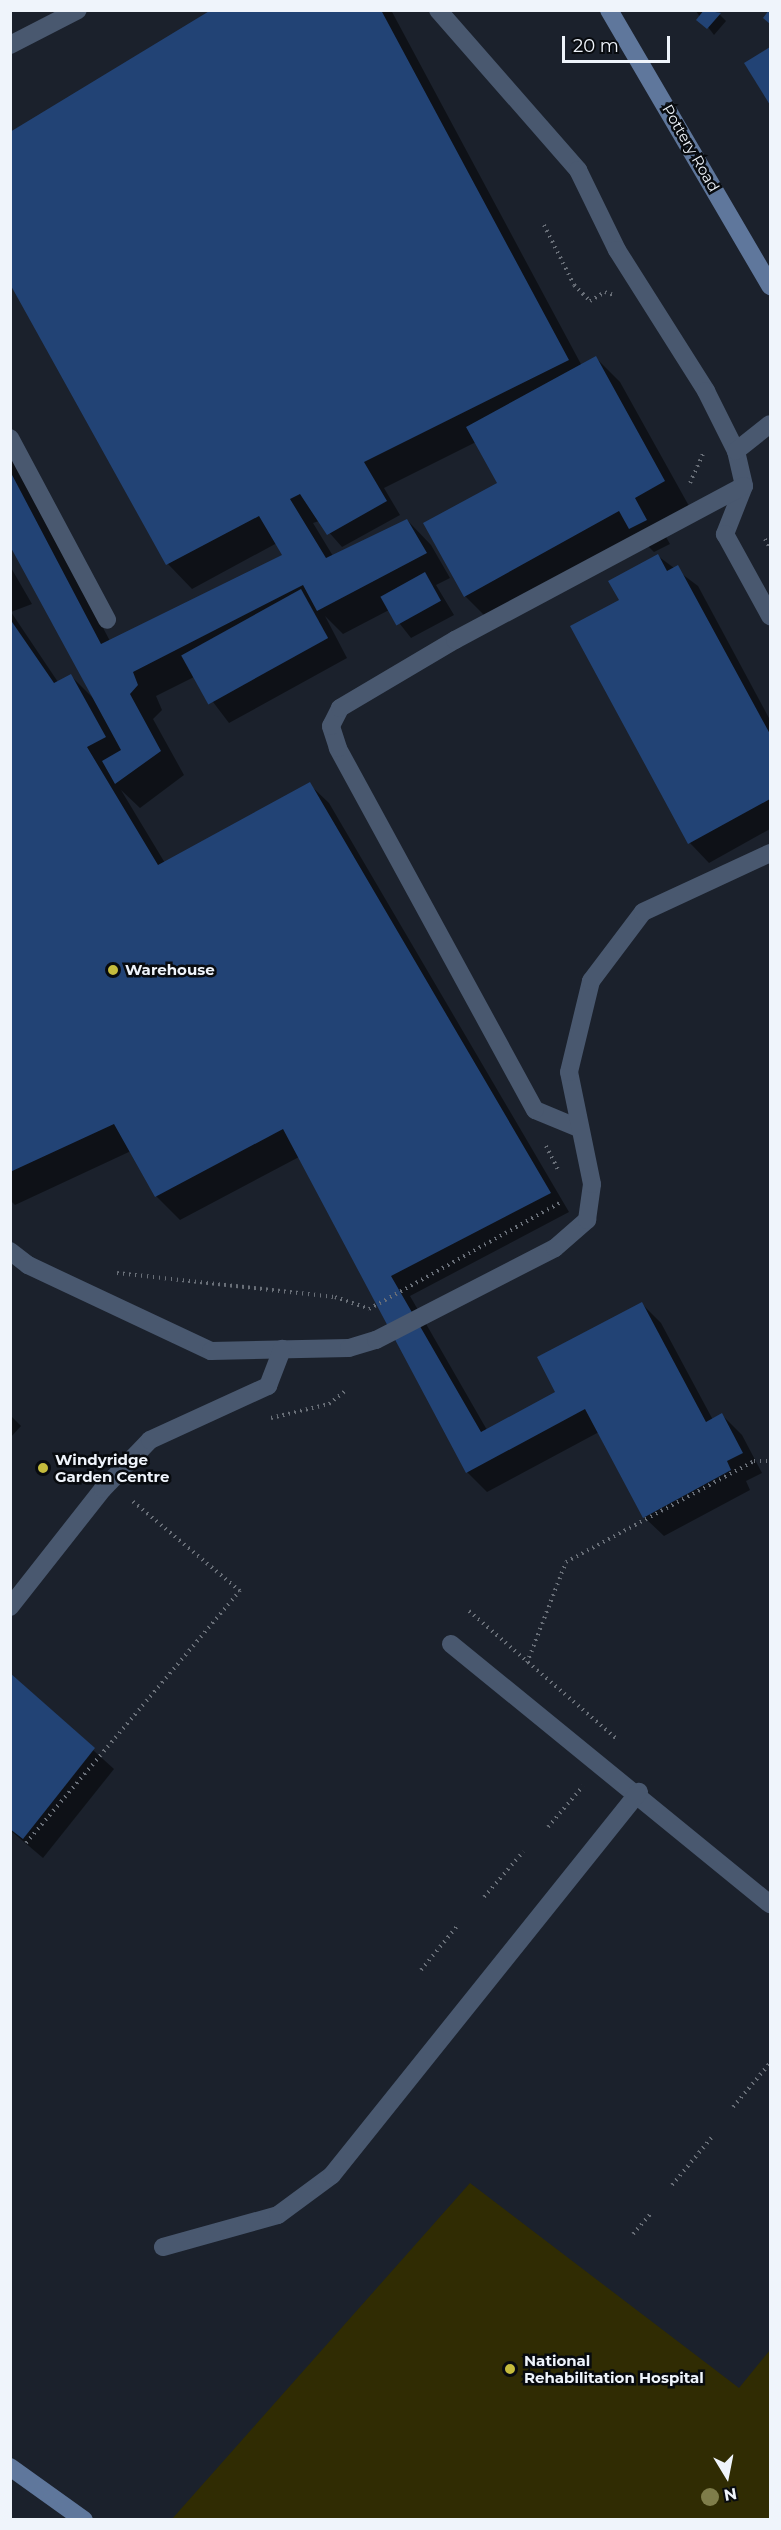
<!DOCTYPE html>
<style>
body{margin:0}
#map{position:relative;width:781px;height:2530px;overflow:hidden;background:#1b212c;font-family:Montserrat,sans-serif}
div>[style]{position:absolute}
.green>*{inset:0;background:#302c03}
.shadow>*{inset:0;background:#0007}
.building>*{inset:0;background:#224375;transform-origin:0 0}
.path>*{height:4px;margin-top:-2px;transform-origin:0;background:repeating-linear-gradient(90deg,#696f78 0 1.5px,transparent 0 6px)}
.lane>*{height:18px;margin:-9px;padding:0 9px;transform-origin:9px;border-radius:9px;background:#49586f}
.secondary>*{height:18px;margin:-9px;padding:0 9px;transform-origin:9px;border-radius:9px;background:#5f779c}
.trees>*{width:18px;height:18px;margin:-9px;border-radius:50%;background:#7f7d4a}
.dots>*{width:16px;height:16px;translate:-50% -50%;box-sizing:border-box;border:3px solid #080b0f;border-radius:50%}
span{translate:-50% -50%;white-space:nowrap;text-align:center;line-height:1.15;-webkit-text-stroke:5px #080b0f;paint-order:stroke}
.street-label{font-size:15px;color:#eff4fb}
.poi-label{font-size:15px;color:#eff4fb;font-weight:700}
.left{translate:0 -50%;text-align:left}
.frame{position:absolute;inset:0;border:12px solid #eff4fb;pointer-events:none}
.north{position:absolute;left:697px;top:2446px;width:60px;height:60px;-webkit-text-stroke:4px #080b0f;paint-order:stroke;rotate:170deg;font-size:16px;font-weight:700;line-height:24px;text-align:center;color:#eff4fb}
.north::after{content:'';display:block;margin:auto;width:21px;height:27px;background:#eff4fb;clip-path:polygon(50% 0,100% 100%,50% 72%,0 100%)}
.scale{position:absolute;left:562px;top:36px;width:108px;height:27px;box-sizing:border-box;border:3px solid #eff4fb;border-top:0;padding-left:8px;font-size:18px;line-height:21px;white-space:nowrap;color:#eff4fb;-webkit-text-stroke:4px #080b0f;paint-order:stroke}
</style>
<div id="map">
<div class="green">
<i style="clip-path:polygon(470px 2183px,739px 2388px,770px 2350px,770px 2519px,172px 2519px)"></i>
</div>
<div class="shadow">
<i style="clip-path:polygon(214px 10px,391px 10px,582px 366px,596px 358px,620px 382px,689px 506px,658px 523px,670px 544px,654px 552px,639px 537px,489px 620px,465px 596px,499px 483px,476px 442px,384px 488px,400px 515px,342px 547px,319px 521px,313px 523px,333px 556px,407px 520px,431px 545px,450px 578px,436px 585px,454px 615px,411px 638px,389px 610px,343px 634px,325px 616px,347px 658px,229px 723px,194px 677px,156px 696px,162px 710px,153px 719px,184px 775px,140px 808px,121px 790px,165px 863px,309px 784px,329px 803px,569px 1212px,410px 1296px,487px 1430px,557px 1393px,641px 1303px,661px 1323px,713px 1420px,722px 1415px,742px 1435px,762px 1473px,746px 1481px,750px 1490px,664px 1536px,644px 1517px,599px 1432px,487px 1492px,467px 1472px,299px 1157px,180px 1220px,156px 1196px,131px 1151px,15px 1205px,10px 1200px,10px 566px,32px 604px,11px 612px,58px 682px,71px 676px,95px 700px,10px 540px,10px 452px,110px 641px,284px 555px,277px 543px,192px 589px,168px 564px,10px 281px)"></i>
<i style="clip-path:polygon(695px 10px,715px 10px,726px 21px,714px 35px)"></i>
<i style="clip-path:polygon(770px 48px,770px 102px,746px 63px)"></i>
<i style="clip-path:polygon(658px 556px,698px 586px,770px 720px,770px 829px,709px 863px,690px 843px,621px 600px)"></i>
<i style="clip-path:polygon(10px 1415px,21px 1426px,10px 1438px)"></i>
<i style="clip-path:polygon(10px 1675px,114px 1769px,43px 1858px,10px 1830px)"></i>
</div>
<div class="building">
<i style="clip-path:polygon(211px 10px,381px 10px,569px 360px,364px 462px,387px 501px,327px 535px,300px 494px,290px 499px,326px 558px,407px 519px,427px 553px,317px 611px,303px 585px,133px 672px,138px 685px,130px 694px,161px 751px,115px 784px,102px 761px,121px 750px,10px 546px,10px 471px,101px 644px,282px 555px,259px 516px,166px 565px,10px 284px,10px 132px)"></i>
<i style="clip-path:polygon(704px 10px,721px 13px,707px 29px,696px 20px)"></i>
<i style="clip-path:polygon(769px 10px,770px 10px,770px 24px,763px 18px)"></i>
<i style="clip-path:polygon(770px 47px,770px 105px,744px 63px)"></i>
<i style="clip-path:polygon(596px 356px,665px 481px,635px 498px,647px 520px,629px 529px,619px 511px,464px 597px,423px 523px,497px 483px,466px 427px)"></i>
<i style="clip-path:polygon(658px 554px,667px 571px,678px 565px,770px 734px,770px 799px,688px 844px,570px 626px,619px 600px,608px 581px)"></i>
<i style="left:425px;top:572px;width:33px;height:51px;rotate:61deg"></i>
<i style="left:301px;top:589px;width:56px;height:137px;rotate:61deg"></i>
<i style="clip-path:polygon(10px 619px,54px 683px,71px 674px,106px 737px,87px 747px,158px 865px,310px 782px,551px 1193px,391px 1276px,481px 1432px,555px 1392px,537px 1357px,642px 1302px,706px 1422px,722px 1413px,743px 1453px,727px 1461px,731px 1470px,643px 1518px,585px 1409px,466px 1473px,283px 1129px,155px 1197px,114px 1124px,10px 1172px)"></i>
<i style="clip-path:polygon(10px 1673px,95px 1748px,23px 1839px,10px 1829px)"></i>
</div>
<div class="path">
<i style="left:544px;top:225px;width:67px;rotate:63.4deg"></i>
<i style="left:574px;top:285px;width:23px;rotate:45deg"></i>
<i style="left:590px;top:301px;width:17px;rotate:-31deg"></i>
<i style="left:605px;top:292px;width:9px;rotate:21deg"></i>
<i style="left:690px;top:483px;width:34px;rotate:-66deg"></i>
<i style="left:765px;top:539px;width:10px;rotate:61deg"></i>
<i style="left:546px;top:1146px;width:28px;rotate:63deg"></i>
<i style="left:117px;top:1273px;width:219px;rotate:6.3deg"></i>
<i style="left:335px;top:1297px;width:36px;rotate:19deg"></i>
<i style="left:369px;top:1309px;width:220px;rotate:-29.1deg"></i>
<i style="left:271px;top:1418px;width:60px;rotate:-13.6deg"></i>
<i style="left:329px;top:1404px;width:21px;rotate:-39deg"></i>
<i style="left:469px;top:1611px;width:197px;rotate:40.9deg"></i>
<i style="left:527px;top:1663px;width:108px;rotate:-68.9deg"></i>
<i style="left:566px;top:1562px;width:213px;rotate:-28.2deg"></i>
<i style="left:754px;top:1461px;width:16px"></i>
<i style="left:548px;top:1827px;width:54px;rotate:-49.5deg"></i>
<i style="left:26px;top:1843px;width:331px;rotate:-49.7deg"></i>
<i style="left:240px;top:1591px;width:142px;rotate:-140.1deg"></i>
<i style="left:484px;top:1897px;width:60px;rotate:-49.1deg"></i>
<i style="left:421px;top:1970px;width:58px;rotate:-50.6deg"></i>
<i style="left:733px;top:2107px;width:57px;rotate:-49.9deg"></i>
<i style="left:672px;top:2185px;width:62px;rotate:-50.2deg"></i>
<i style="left:633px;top:2234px;width:28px;rotate:-49deg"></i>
</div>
<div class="lane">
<i style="left:438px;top:10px;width:213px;rotate:48.8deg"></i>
<i style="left:578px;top:170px;width:89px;rotate:64deg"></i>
<i style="left:617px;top:250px;width:167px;rotate:57.7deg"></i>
<i style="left:706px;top:391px;width:67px;rotate:63.4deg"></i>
<i style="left:736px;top:451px;width:36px;rotate:77deg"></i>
<i style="left:744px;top:486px;width:52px;rotate:111.6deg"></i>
<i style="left:725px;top:534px;width:94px;rotate:61.2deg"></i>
<i style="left:10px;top:45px;width:76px;rotate:-27.2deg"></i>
<i style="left:10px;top:438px;width:206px;rotate:61.9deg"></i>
<i style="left:736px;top:451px;width:43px;rotate:-38.5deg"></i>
<i style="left:576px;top:1127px;width:44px;rotate:-157.5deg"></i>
<i style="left:535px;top:1110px;width:412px;rotate:-118.6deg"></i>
<i style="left:338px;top:748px;width:23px;rotate:-108deg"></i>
<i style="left:331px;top:726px;width:20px;rotate:-63deg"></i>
<i style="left:340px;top:708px;width:134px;rotate:-30.6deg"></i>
<i style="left:455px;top:640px;width:327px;rotate:-28.1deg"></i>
<i style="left:10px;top:1251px;width:23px;rotate:38deg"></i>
<i style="left:28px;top:1265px;width:202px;rotate:25.2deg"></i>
<i style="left:211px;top:1351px;width:138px;rotate:-1.2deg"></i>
<i style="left:349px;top:1348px;width:28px;rotate:-17deg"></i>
<i style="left:376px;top:1340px;width:201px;rotate:-27.2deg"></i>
<i style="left:555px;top:1248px;width:43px;rotate:-41.2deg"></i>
<i style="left:587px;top:1220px;width:36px;rotate:-82deg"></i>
<i style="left:592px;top:1184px;width:114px;rotate:-101.6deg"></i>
<i style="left:569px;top:1072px;width:94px;rotate:-76.4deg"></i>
<i style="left:591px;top:981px;width:86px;rotate:-53deg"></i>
<i style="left:643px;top:912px;width:140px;rotate:-24.9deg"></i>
<i style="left:10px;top:1607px;width:150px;rotate:-51.8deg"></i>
<i style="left:103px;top:1489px;width:68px;rotate:-46.2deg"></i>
<i style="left:150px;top:1440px;width:130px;rotate:-24.6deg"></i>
<i style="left:268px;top:1386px;width:40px;rotate:-69deg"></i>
<i style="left:451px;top:1644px;width:412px;rotate:39.2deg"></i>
<i style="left:163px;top:2247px;width:119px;rotate:-15.5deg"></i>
<i style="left:278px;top:2215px;width:67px;rotate:-36.5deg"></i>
<i style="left:332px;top:2175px;width:491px;rotate:-51.3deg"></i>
</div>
<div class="secondary">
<i style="left:609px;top:10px;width:320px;rotate:59.7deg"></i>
<i style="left:10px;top:2467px;width:91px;rotate:35.6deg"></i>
</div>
<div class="trees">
<i style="left:710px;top:2497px"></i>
</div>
<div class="dots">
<i style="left:113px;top:970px;background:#c5bc3d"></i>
<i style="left:43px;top:1468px;background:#c5bc3d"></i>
<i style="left:510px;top:2369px;background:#c5bc3d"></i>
</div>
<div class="street-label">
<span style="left:691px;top:148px;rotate:60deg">Pottery Road</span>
</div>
<div class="poi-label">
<span class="left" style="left:125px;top:970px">Warehouse</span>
<span class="left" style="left:55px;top:1468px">Windyridge<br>Garden Centre</span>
<span class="left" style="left:524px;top:2369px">National<br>Rehabilitation Hospital</span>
</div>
<div class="frame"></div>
<div class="north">N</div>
<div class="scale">20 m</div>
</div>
